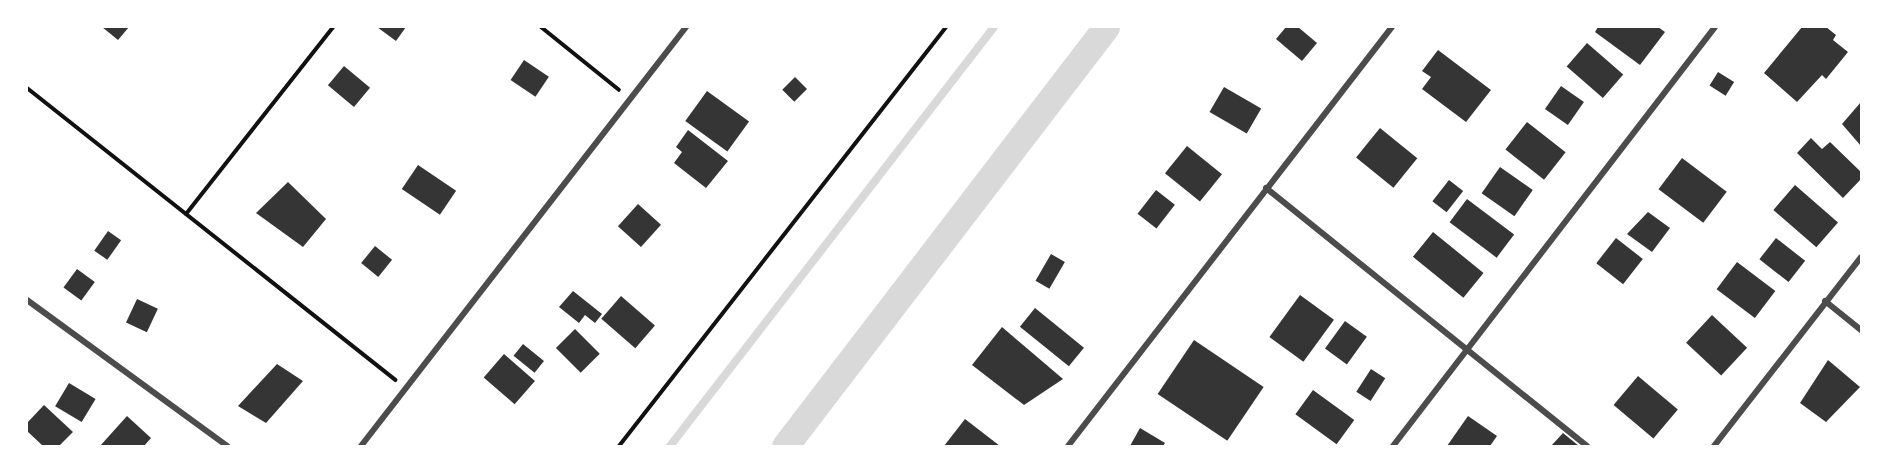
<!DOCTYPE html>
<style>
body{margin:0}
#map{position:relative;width:1888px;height:473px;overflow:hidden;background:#fff;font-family:Raleway,sans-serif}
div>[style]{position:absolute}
.stream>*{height:8px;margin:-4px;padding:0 4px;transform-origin:4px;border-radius:4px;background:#d9d9d9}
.canal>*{height:27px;margin:-13.5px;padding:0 13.5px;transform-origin:13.5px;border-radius:13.5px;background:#d9d9d9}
.building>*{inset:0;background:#353535;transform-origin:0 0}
.path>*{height:4px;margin:-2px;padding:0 2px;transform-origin:2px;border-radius:2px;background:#111}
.minor>*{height:6px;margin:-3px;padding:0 3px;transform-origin:3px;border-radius:3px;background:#4c4c4c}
span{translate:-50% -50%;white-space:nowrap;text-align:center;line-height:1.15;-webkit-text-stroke:4.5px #fff;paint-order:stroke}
.frame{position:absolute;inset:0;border:28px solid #fff;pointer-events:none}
</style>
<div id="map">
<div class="stream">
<i style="left:670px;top:446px;width:530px;rotate:-52.29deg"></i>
</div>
<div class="canal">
<i style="left:785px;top:446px;width:528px;rotate:-52.54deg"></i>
</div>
<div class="building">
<i style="clip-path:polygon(102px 27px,129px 27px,118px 40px)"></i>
<i style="clip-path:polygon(377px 27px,406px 27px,396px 41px)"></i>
<i style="clip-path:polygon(1286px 27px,1298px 27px,1317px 43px,1302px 61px,1276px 39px)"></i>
<i style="clip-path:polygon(1598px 27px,1658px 27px,1665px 32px,1640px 65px,1595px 32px)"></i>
<i style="clip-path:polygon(1802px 27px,1826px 27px,1836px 35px,1833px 40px,1848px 52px,1826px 79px,1822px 75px,1797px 102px,1764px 73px)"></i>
<i style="left:1587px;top:43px;width:48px;height:31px;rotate:41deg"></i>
<i style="clip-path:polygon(1438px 50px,1491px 90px,1466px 122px,1422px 89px,1431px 77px,1422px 71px)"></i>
<i style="left:524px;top:60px;width:30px;height:24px;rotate:34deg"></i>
<i style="left:344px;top:66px;width:34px;height:25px;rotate:40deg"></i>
<i style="left:1718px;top:72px;width:19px;height:16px;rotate:32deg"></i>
<i style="left:795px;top:77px;width:17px;height:18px;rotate:45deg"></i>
<i style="left:1561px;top:86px;width:28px;height:28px;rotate:35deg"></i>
<i style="left:1224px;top:87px;width:43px;height:29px;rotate:30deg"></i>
<i style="left:707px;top:91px;width:52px;height:37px;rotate:36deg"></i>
<i style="clip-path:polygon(1861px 102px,1861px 146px,1842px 124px)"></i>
<i style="left:1527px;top:122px;width:49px;height:35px;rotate:38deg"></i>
<i style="left:1380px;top:128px;width:48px;height:38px;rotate:39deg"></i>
<i style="clip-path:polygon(688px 130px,728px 161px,706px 188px,674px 163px,682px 152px,676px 147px)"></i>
<i style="clip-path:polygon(1811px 138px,1822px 149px,1830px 142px,1861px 172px,1861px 179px,1843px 198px,1797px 153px)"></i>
<i style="left:1187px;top:146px;width:45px;height:35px;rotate:39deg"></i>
<i style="left:1682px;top:158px;width:56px;height:39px;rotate:37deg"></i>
<i style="left:418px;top:165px;width:46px;height:29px;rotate:34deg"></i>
<i style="left:1500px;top:167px;width:40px;height:32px;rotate:35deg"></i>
<i style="left:1449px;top:180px;width:18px;height:27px;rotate:38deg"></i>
<i style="clip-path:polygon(288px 182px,326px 219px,303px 247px,256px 213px)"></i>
<i style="left:1795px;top:185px;width:57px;height:33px;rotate:41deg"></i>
<i style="left:1156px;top:190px;width:24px;height:30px;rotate:38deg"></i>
<i style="left:1467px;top:199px;width:59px;height:29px;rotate:37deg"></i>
<i style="left:638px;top:204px;width:31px;height:30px;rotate:42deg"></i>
<i style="clip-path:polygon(1648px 212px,1670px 228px,1652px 252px,1627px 234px)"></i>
<i style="left:108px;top:231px;width:16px;height:24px;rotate:35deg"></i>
<i style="left:1433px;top:232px;width:65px;height:32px;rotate:39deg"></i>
<i style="left:1616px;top:238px;width:34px;height:32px;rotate:38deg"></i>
<i style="left:1776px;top:238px;width:37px;height:27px;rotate:38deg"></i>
<i style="left:375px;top:246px;width:22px;height:22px;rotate:39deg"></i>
<i style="left:1051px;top:254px;width:16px;height:31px;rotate:30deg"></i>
<i style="left:1737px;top:262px;width:48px;height:34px;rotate:37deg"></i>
<i style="left:77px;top:269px;width:22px;height:23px;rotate:36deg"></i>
<i style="clip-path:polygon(573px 291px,602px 314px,595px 323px,585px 315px,579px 323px,559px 307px)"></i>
<i style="left:1300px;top:295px;width:42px;height:52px;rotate:36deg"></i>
<i style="left:621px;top:296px;width:45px;height:30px;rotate:41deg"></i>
<i style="left:137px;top:299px;width:23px;height:26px;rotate:25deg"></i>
<i style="left:1035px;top:308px;width:63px;height:24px;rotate:39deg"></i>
<i style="left:1712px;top:315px;width:48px;height:38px;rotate:43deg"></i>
<i style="left:1345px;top:321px;width:27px;height:34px;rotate:36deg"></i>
<i style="clip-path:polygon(1002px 327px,1063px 379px,1024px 405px,972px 365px)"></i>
<i style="left:575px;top:329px;width:35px;height:27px;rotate:45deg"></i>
<i style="left:1194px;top:340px;width:84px;height:65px;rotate:34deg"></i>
<i style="left:523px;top:344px;width:27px;height:15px;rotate:39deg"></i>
<i style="left:504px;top:354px;width:41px;height:31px;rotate:41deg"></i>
<i style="clip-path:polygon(1828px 360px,1860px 387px,1826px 422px,1800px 403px)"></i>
<i style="clip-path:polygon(277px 364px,303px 381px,266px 423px,238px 406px)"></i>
<i style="left:1371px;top:369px;width:17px;height:27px;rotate:33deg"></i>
<i style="left:1638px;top:376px;width:52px;height:38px;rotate:40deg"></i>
<i style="left:69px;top:383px;width:31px;height:27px;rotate:31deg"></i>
<i style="left:1313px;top:390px;width:51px;height:30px;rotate:36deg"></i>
<i style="clip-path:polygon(44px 405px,73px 432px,59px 446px,43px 446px,27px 431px,27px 423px)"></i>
<i style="clip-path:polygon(127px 416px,151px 438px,144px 446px,100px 446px)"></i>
<i style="clip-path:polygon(1468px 416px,1497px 436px,1490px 446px,1447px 446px)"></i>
<i style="clip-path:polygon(965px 419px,1000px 446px,944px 446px)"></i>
<i style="clip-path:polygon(1140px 428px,1165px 443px,1163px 446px,1130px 446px)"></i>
<i style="clip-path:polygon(1563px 433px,1579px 446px,1551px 446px)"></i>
</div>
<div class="path">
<i style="left:541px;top:27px;width:100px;rotate:38.9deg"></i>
<i style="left:27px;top:88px;width:470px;rotate:38.4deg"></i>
<i style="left:186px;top:214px;width:238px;rotate:-51.8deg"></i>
<i style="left:619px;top:446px;width:531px;rotate:-52.03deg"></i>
</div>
<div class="minor">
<i style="left:1266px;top:188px;width:412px;rotate:38.8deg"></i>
<i style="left:27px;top:300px;width:248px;rotate:36.1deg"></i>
<i style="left:1825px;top:301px;width:46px;rotate:38.9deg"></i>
<i style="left:361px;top:446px;width:530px;rotate:-52.2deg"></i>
<i style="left:1068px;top:446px;width:530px;rotate:-52.29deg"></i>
<i style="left:1393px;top:446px;width:528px;rotate:-52.46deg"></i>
<i style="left:1714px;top:446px;width:239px;rotate:-52.1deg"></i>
</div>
<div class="frame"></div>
</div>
